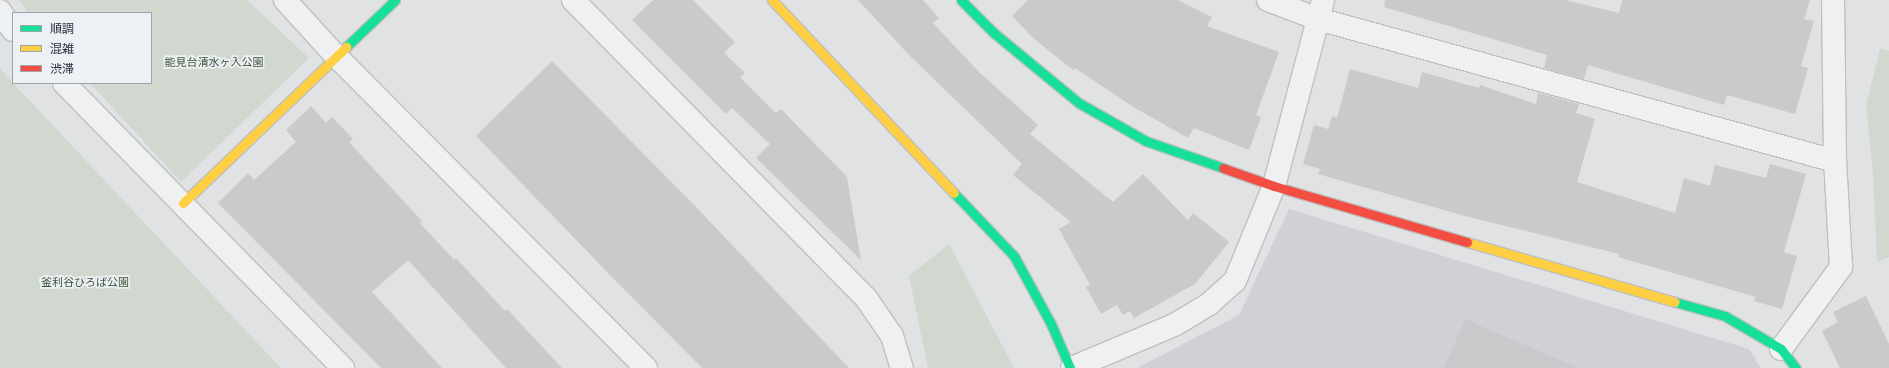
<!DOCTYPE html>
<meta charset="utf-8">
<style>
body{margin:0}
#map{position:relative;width:1889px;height:368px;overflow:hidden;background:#e0e2e4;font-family:"Sofia Sans Condensed","Noto Sans JP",sans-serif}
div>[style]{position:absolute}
.built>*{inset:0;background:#cfd1d7}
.green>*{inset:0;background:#d1d8d0}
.building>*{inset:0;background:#c8cacc}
.roads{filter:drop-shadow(1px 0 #bec0c2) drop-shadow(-1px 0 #bec0c2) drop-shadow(0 1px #bec0c2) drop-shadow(0 -1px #bec0c2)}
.street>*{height:22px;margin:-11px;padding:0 11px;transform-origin:11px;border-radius:11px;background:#eff0f1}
.fast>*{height:9px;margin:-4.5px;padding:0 4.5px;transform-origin:4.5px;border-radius:4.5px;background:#16e098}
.slow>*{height:9px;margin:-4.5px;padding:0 4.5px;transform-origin:4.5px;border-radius:4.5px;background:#ffcf43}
.jam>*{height:9px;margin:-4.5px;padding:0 4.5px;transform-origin:4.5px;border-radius:4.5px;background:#f24e42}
span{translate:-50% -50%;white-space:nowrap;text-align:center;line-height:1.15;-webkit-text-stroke:3.5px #edf0f4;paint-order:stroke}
.park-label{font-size:11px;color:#3d5538}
.legend{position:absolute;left:12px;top:12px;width:140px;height:72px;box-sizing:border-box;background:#edf0f4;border:1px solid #9fa3aa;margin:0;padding:5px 7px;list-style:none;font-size:12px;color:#292f3b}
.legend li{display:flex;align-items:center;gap:8px;height:20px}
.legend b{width:20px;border:1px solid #9fa3aa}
</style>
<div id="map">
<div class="built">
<i style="clip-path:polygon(1289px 209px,1749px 349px,1761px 368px,1137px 368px,1239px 315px)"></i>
</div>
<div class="green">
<i style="clip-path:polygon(19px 0,247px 0,309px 58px,181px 182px,90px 83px,151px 83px,151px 13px,28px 13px)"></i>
<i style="clip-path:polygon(1880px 49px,1889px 51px,1889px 257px,1877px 262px,1873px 173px,1866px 105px)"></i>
<i style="clip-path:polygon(0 68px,13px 83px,281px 368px,0 368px)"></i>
<i style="clip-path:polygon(949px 244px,1014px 368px,928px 368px,909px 276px)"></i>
</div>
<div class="building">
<i style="clip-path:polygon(653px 0,693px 0,735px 42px,724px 53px,745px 73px,740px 77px,776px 113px,781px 109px,847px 177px,861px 260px,756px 158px,770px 144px,732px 108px,726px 114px,632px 20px)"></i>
<i style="clip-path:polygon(858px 0,923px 0,939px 18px,933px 23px,979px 72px,1038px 125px,1030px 134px,1113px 202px,1143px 174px,1188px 220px,1193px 213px,1229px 242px,1195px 284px,1134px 318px,1130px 311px,1123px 315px,1117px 305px,1101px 314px,1086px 287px,1090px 285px,1059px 229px,1071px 222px,1013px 175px,1022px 164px,910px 56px)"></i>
<i style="clip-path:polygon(1028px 0,1178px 0,1212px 17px,1207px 26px,1279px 52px,1256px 115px,1261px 117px,1249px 150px,1194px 128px,1188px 138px,1135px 108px,1075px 68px,1073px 70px,1033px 38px,1012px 16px)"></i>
<i style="clip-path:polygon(1385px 0,1565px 0,1619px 13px,1622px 0,1810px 0,1804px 19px,1814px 21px,1801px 66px,1808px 68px,1795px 114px,1727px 95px,1724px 105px,1588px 65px,1584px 79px,1544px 68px,1547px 55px,1384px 7px)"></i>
<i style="clip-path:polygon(552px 61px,695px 206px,849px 368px,702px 368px,609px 274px,476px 136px)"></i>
<i style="clip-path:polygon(1350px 69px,1418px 88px,1422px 72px,1479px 88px,1480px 85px,1536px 104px,1538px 93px,1579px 104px,1576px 113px,1595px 119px,1577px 182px,1675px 213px,1684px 178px,1710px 186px,1715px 165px,1766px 178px,1770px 164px,1806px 174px,1784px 252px,1797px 256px,1782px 309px,1754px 301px,1756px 297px,1618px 257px,1619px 254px,1465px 216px,1318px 174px,1320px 169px,1303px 164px,1314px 125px,1328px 129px,1332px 116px,1337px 118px)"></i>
<i style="clip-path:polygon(311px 106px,326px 123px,332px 117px,353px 139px,349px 142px,422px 221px,420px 223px,454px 260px,456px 258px,505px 311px,507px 309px,562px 368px,506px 368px,408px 260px,372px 292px,442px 368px,381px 368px,218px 203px,248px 173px,254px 180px,296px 142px,286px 130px)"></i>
<i style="clip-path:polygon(1866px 296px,1889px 344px,1889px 368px,1840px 368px,1822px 331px,1838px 322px,1833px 312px)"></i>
<i style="clip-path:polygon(1465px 319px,1578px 368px,1444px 368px)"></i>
</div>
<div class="roads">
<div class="street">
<i style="left:285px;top:0;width:76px;rotate:47.7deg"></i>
<i style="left:336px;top:56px;width:440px;rotate:45.2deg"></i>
<i style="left:573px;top:0;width:418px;rotate:45.5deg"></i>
<i style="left:866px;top:298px;width:46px;rotate:55.6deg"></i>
<i style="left:892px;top:336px;width:34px;rotate:73deg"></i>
<i style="left:1268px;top:0;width:53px;rotate:20.8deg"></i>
<i style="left:1318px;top:19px;width:536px;rotate:15.36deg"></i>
<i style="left:0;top:11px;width:23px;rotate:56deg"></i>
<i style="left:64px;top:83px;width:399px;rotate:45.6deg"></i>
<i style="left:1781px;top:349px;width:102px;rotate:-53.8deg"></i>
<i style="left:1841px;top:267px;width:106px;rotate:-93.2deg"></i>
<i style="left:1835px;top:161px;width:161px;rotate:-90.7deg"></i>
<i style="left:1072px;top:368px;width:113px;rotate:-22.9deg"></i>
<i style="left:1176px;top:324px;width:37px;rotate:-31deg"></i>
<i style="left:1208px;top:305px;width:36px;rotate:-42deg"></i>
<i style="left:1235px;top:281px;width:103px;rotate:-67.7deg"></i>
<i style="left:1274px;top:186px;width:192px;rotate:-75.2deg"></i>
</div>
<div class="fast">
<i style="left:961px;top:0;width:47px;rotate:45deg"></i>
<i style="left:994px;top:33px;width:110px;rotate:39.5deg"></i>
<i style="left:1079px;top:103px;width:77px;rotate:29.6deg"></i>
<i style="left:1146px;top:141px;width:82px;rotate:19.3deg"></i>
<i style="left:346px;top:47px;width:68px;rotate:-43.8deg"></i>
<i style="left:954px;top:193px;width:87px;rotate:46.4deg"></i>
<i style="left:1014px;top:256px;width:77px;rotate:61.4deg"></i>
<i style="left:1051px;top:324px;width:48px;rotate:66.6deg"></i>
<i style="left:1675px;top:302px;width:52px;rotate:15.6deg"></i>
<i style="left:1725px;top:316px;width:65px;rotate:30.5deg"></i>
<i style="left:1781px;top:349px;width:24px;rotate:52deg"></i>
</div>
<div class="slow">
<i style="left:772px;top:0;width:265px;rotate:46.7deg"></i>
<i style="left:183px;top:203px;width:226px;rotate:-43.7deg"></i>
<i style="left:1467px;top:242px;width:216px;rotate:16.1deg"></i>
</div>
<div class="jam">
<i style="left:1223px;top:168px;width:54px;rotate:19.4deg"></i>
<i style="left:1274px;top:186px;width:201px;rotate:16.2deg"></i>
</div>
</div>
<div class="park-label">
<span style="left:214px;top:63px">能見台清水ヶ入公園</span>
<span style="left:85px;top:283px">釜利谷ひろば公園</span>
</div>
<ul class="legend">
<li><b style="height:5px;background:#16e098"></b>順調</li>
<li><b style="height:5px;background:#ffcf43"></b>混雑</li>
<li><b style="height:5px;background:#f24e42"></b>渋滞</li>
</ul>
</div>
